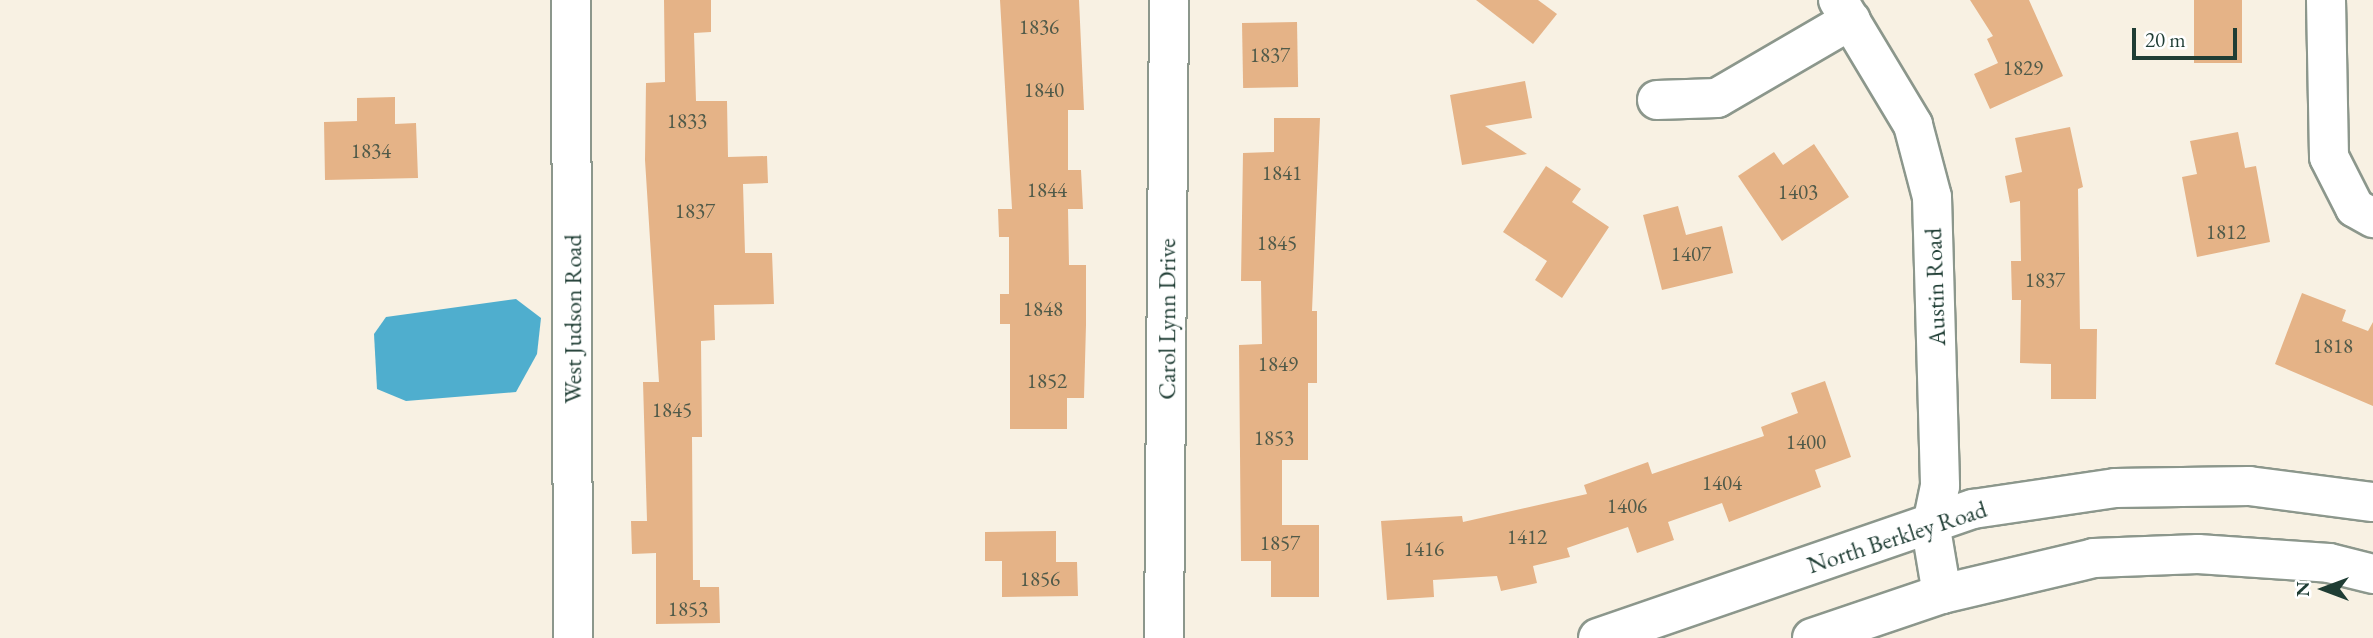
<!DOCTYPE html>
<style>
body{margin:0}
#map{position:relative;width:2373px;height:638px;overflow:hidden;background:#f8f1e3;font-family:"EB Garamond",serif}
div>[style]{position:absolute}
.water>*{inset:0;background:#4faece}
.building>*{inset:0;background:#e5b387;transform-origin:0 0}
.roads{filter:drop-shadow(2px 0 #8c978c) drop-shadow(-2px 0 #8c978c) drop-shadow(0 2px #8c978c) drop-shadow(0 -2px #8c978c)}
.minor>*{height:38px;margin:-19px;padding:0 19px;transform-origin:19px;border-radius:19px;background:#fff}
span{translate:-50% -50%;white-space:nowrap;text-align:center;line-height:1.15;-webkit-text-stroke:5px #fff;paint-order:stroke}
.number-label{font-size:21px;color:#505a49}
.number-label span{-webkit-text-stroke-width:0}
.street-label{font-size:24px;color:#1f3d34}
.north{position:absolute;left:2289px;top:554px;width:70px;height:70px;-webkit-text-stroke:5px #fff;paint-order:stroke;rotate:270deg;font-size:19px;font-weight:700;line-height:28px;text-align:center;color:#1f3d34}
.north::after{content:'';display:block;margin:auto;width:24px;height:32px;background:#1f3d34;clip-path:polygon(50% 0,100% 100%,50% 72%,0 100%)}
.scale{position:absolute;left:2132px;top:28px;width:105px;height:32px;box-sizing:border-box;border:4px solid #1f3d34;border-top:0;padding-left:9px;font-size:21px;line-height:24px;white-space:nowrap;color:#1f3d34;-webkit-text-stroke:5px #fff;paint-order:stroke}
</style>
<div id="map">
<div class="water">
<i style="clip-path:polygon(516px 299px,541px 318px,537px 354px,516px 392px,406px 401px,377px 389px,374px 334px,386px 317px)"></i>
</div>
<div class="building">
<i style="clip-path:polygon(664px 0,711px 0,711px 32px,694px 33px,696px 101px,727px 101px,728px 157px,767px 156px,768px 183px,743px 184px,745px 253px,772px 253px,774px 304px,714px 305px,715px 340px,701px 341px,702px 437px,692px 437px,693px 580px,700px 580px,700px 587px,719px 587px,720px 623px,656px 624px,656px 553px,632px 554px,631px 521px,647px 521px,643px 382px,659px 382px,645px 160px,646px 83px,665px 82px)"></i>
<i style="clip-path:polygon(1000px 0,1079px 0,1084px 110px,1068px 110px,1068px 170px,1081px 170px,1083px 209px,1068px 209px,1069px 265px,1086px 265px,1086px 325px,1084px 398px,1067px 398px,1067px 429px,1010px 429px,1010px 324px,1000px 324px,1000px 294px,1009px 294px,1009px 237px,999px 237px,998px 209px,1012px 209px)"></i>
<i style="clip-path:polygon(1476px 0,1538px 0,1557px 14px,1533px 44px)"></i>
<i style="clip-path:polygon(1970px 0,2029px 0,2063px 76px,1990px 109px,1974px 74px,1998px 63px,1987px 39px,1993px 36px)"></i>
<i style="left:2194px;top:0;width:48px;height:63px"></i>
<i style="left:1297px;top:22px;width:65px;height:55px;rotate:89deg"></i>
<i style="clip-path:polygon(1525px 81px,1532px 118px,1485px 126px,1527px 154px,1462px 165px,1450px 95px)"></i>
<i style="clip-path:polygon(395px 97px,395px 124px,416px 123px,418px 178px,325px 180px,324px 122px,357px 121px,357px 98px)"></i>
<i style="clip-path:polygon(1274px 118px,1320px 118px,1312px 311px,1317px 311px,1317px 383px,1308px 383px,1308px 460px,1282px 460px,1282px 525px,1319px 525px,1319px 597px,1271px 597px,1271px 561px,1241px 561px,1239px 345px,1262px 344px,1261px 281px,1241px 281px,1243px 153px,1274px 152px)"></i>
<i style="clip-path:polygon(2070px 127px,2083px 187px,2078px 189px,2080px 329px,2097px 329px,2096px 399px,2051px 399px,2051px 364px,2020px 363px,2021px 300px,2012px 300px,2011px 261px,2021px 261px,2020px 201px,2010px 203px,2005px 176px,2022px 172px,2015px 138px)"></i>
<i style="clip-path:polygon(2238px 132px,2245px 168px,2256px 166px,2270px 242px,2197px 257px,2182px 177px,2197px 174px,2190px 141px)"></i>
<i style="clip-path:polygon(1814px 144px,1849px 197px,1782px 241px,1738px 176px,1774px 152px,1783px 165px)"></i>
<i style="clip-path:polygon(1546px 166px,1581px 189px,1572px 202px,1609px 227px,1562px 298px,1535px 280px,1547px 261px,1503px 232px)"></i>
<i style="clip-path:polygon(1678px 206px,1686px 235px,1722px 226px,1733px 273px,1662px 290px,1643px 215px)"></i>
<i style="clip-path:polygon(2302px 293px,2346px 310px,2342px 321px,2368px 331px,2373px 322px,2373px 406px,2275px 364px)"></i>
<i style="clip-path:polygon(1825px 381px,1851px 457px,1815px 470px,1821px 487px,1729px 522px,1722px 503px,1668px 522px,1674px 540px,1637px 553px,1628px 527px,1567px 548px,1570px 557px,1533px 566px,1537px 583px,1501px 591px,1497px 576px,1433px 580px,1434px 597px,1387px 600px,1381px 521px,1462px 516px,1463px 522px,1587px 494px,1584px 485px,1648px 462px,1652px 474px,1764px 436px,1761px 427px,1798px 413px,1791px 393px)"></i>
<i style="clip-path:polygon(1056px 531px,1056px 562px,1077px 562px,1078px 596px,1002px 597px,1002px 561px,985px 561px,985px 532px)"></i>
</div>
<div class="roads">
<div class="minor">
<i style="left:571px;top:0;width:638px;rotate:89.82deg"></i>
<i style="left:1838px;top:0;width:146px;rotate:59deg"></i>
<i style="left:1913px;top:125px;width:74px;rotate:75.2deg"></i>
<i style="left:1932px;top:197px;width:289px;rotate:88.4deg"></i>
<i style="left:1940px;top:486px;width:44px;rotate:101.8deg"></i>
<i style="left:1931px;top:529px;width:66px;rotate:80.4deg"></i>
<i style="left:2326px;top:0;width:157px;rotate:88.9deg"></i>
<i style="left:2329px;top:157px;width:57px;rotate:63deg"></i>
<i style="left:2355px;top:208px;width:21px;rotate:29deg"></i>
<i style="left:1657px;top:100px;width:60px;rotate:-1.9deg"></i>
<i style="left:1717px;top:98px;width:155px;rotate:-30.2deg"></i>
<i style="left:1164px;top:638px;width:638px;rotate:-89.55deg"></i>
<i style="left:1598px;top:638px;width:397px;rotate:-19deg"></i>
<i style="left:1973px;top:509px;width:144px;rotate:-8.4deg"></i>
<i style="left:2115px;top:488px;width:134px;rotate:-0.9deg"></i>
<i style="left:2249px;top:486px;width:125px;rotate:7.4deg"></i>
<i style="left:1812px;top:638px;width:137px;rotate:-18.7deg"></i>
<i style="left:1942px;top:594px;width:156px;rotate:-13.3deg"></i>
<i style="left:2094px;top:558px;width:104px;rotate:-2.2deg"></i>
<i style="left:2198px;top:554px;width:131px;rotate:3.9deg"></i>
<i style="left:2329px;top:563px;width:45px;rotate:14deg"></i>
</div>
</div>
<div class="number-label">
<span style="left:1039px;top:27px">1836</span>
<span style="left:1270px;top:55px">1837</span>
<span style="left:2023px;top:68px">1829</span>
<span style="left:1044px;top:90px">1840</span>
<span style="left:687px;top:121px">1833</span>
<span style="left:371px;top:151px">1834</span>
<span style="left:1282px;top:173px">1841</span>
<span style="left:1047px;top:190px">1844</span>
<span style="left:1798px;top:192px">1403</span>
<span style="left:695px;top:211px">1837</span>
<span style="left:2226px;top:232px">1812</span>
<span style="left:1277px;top:243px">1845</span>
<span style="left:1691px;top:254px">1407</span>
<span style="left:2045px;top:280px">1837</span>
<span style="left:1043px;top:309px">1848</span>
<span style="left:2333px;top:346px">1818</span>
<span style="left:1278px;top:364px">1849</span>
<span style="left:1047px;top:381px">1852</span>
<span style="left:672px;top:410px">1845</span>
<span style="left:1274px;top:438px">1853</span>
<span style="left:1806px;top:442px">1400</span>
<span style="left:1722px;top:483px">1404</span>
<span style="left:1627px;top:506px">1406</span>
<span style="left:1527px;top:537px">1412</span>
<span style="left:1280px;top:543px">1857</span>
<span style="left:1424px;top:549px">1416</span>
<span style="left:1040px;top:579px">1856</span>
<span style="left:688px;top:609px">1853</span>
</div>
<div class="street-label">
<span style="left:1935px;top:287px;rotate:-92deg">Austin Road</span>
<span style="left:573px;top:319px;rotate:-90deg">West Judson Road</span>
<span style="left:1167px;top:319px;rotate:-90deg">Carol Lynn Drive</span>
<span style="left:1897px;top:537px;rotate:-18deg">North Berkley Road</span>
</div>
<div class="north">N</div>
<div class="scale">20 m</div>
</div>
